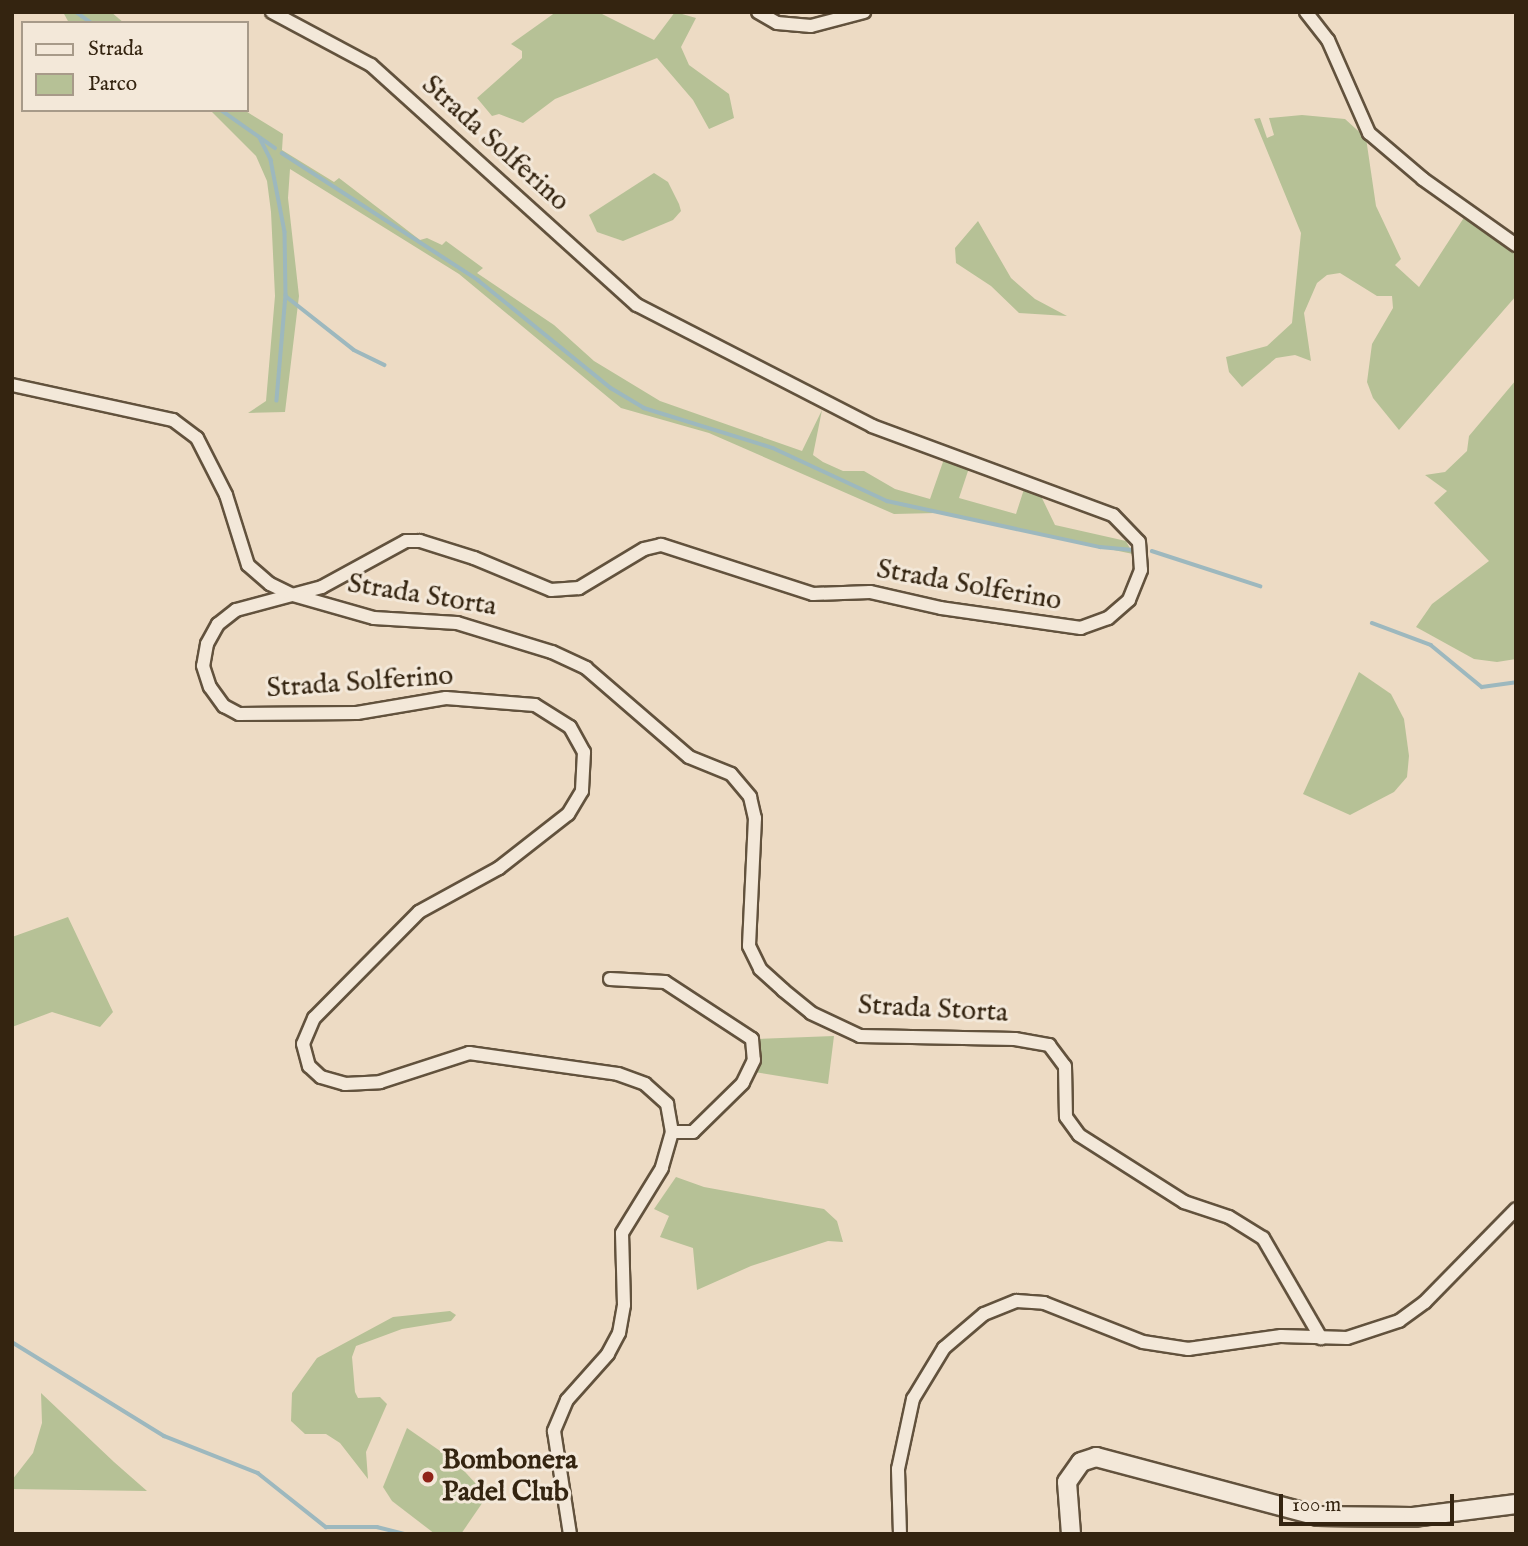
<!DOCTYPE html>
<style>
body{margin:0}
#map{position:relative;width:1528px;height:1546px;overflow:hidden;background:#eddbc4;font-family:"IM FELL English",serif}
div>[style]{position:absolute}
.green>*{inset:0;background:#b6c196}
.stream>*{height:3.5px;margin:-1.75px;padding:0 1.75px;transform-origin:1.75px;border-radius:1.75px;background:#9db8be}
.roads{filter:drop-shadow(2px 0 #62523d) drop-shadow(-2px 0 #62523d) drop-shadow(0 2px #62523d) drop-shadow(0 -2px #62523d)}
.street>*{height:12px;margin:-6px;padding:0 6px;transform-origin:6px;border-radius:6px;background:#f3e8d9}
.secondary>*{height:18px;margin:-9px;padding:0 9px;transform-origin:9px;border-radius:9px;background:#f3e8d9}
.dots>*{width:19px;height:19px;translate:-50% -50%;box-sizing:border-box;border:4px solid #f3e8d9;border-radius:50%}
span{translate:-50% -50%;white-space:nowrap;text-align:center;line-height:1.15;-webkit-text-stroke:6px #f3e8d9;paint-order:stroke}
.street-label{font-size:28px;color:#342410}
.poi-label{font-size:28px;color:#342410;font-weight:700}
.left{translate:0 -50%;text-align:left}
.frame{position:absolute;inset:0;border:14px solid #342410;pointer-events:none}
.legend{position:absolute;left:21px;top:21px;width:228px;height:91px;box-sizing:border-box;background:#f3e8d9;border:2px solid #a79a89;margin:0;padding:9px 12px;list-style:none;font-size:21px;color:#342410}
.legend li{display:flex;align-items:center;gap:14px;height:35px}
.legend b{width:35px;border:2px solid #a79a89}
.scale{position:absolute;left:1279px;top:1494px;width:175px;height:32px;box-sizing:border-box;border:4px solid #342410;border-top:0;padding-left:9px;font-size:21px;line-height:24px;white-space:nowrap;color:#342410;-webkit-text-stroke:5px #f3e8d9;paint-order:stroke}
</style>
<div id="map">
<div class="green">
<i style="clip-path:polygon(63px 12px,111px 12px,124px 23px,69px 23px)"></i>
<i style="clip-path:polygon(556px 12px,598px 12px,654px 40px,675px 12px,696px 18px,681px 47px,689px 65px,729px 94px,734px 118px,709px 129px,693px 100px,657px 58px,555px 99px,523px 123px,499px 114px,492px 116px,477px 98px,522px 58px,522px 51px,511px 44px)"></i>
<i style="clip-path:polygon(210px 110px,244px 110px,283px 134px,282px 150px,334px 182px,339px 178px,420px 240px,427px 238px,442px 245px,446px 241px,483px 268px,477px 273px,554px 325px,594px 361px,660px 401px,802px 451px,822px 410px,813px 455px,823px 462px,843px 471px,864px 471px,895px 489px,930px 499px,944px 459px,969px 468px,959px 498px,1016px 514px,1025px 486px,1040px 494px,1055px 525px,1126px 541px,1133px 554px,936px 513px,894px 514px,709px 433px,621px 408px,459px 274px,290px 169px,288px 198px,299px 296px,285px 412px,248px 413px,266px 401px,275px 296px,271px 212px,267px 181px,256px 156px)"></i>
<i style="clip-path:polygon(1302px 115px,1345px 119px,1366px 138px,1376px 206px,1401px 259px,1395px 265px,1419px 287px,1465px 216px,1516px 252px,1516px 296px,1399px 430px,1373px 398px,1367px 382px,1372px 344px,1393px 308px,1392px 296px,1377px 296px,1340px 273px,1327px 275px,1317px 283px,1304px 313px,1311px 361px,1295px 355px,1276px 358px,1242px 387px,1229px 372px,1226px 357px,1267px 346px,1292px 323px,1301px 233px,1254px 119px,1260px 118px,1267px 138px,1274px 135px,1269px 118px)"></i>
<i style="clip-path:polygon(654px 173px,668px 182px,679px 204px,681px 211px,673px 220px,623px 241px,597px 232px,589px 215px)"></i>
<i style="clip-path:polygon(978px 221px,1011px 278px,1035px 299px,1067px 316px,1019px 313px,991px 286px,956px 263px,955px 248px)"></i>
<i style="clip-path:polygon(1516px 380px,1516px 659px,1497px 662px,1474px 659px,1416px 627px,1432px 604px,1489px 561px,1434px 503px,1447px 491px,1425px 475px,1445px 472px,1467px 451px,1469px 436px)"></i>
<i style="clip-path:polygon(1359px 672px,1391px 694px,1404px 719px,1409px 756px,1407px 777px,1394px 792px,1350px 815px,1303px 794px)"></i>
<i style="clip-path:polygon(68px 917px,113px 1012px,100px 1027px,52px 1012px,12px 1027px,12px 937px)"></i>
<i style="clip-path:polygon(834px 1036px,828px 1084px,754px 1072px,758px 1039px)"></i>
<i style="clip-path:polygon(676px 1177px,704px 1187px,824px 1209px,837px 1221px,843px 1242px,828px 1241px,751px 1266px,697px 1290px,693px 1248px,660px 1237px,669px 1216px,654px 1209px)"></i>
<i style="clip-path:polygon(450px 1311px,456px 1315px,451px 1321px,402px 1329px,356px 1346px,352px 1357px,355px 1392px,358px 1398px,380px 1397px,387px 1404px,366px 1452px,368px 1479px,340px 1443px,326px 1434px,305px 1434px,291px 1421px,292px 1393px,317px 1358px,393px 1317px)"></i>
<i style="clip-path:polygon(41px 1393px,114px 1462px,147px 1491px,12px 1489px,12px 1480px,33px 1453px,42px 1423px)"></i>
<i style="clip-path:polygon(407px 1428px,456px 1462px,487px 1496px,461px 1534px,435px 1534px,392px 1501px,383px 1487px)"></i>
</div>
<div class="stream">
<i style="left:76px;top:12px;width:19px;rotate:35deg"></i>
<i style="left:221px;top:110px;width:66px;rotate:35.1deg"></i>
<i style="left:260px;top:138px;width:25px;rotate:63deg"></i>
<i style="left:271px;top:160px;width:73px;rotate:79deg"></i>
<i style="left:285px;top:232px;width:63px;rotate:89.1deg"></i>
<i style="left:286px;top:295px;width:106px;rotate:94.9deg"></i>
<i style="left:282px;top:153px;width:234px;rotate:32.9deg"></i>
<i style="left:478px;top:280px;width:171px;rotate:39.1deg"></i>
<i style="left:611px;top:388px;width:39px;rotate:31deg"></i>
<i style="left:644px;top:408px;width:135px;rotate:17.2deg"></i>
<i style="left:773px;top:448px;width:126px;rotate:24.9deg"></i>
<i style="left:887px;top:501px;width:218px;rotate:12.2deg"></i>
<i style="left:1100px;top:547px;width:33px;rotate:5deg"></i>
<i style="left:287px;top:297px;width:85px;rotate:38.3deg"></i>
<i style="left:354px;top:350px;width:34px;rotate:26deg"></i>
<i style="left:1152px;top:551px;width:114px;rotate:18deg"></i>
<i style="left:1372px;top:623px;width:63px;rotate:20.4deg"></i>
<i style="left:1431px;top:645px;width:66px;rotate:39.5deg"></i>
<i style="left:1482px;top:687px;width:34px;rotate:-8deg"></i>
<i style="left:12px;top:1342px;width:179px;rotate:31.7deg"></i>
<i style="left:164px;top:1436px;width:101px;rotate:21.5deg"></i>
<i style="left:258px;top:1473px;width:87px;rotate:38.5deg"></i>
<i style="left:326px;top:1527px;width:51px"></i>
<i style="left:377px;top:1527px;width:30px;rotate:14deg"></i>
</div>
<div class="roads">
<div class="street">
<i style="left:272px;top:12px;width:112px;rotate:28.2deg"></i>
<i style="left:371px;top:65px;width:358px;rotate:42.1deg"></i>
<i style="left:637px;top:305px;width:264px;rotate:27.2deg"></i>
<i style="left:872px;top:426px;width:257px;rotate:20.3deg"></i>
<i style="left:1113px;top:515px;width:37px;rotate:46deg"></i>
<i style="left:1139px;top:542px;width:28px;rotate:86deg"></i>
<i style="left:1141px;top:570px;width:32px;rotate:112deg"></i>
<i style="left:1129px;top:600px;width:28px;rotate:139deg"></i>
<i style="left:1108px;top:618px;width:29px;rotate:160deg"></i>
<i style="left:1081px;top:628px;width:141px;rotate:-171.9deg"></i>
<i style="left:941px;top:608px;width:73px;rotate:-167.3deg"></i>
<i style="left:870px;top:592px;width:57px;rotate:178deg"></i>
<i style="left:813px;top:594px;width:160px;rotate:-162.1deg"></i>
<i style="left:661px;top:545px;width:17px;rotate:167deg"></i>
<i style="left:644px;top:549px;width:76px;rotate:149deg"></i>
<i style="left:579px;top:588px;width:28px;rotate:176deg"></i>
<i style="left:551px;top:590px;width:83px;rotate:-157.4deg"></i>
<i style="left:474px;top:558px;width:57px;rotate:-162.5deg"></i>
<i style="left:420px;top:541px;width:14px;rotate:180deg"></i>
<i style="left:406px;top:541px;width:96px;rotate:151.3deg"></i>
<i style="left:322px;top:587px;width:89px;rotate:165deg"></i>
<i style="left:236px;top:610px;width:23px;rotate:142deg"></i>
<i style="left:218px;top:624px;width:23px;rotate:119deg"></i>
<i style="left:207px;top:644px;width:22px;rotate:100deg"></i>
<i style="left:203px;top:666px;width:22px;rotate:72deg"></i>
<i style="left:210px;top:687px;width:24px;rotate:54deg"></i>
<i style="left:224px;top:706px;width:17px;rotate:28deg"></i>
<i style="left:239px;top:714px;width:118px;rotate:-0.5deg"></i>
<i style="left:357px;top:713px;width:90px;rotate:-9.6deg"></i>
<i style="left:446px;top:698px;width:89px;rotate:4.5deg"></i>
<i style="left:535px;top:705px;width:41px;rotate:32.2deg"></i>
<i style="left:570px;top:727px;width:29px;rotate:61deg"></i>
<i style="left:584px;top:752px;width:39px;rotate:93deg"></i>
<i style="left:582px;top:791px;width:27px;rotate:121deg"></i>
<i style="left:568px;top:814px;width:88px;rotate:142deg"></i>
<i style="left:499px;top:868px;width:91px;rotate:151.2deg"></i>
<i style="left:419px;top:912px;width:149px;rotate:134.7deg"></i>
<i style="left:314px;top:1018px;width:28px;rotate:113deg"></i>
<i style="left:303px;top:1044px;width:23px;rotate:75deg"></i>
<i style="left:309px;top:1066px;width:16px;rotate:43deg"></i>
<i style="left:321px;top:1077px;width:25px;rotate:16deg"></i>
<i style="left:345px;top:1084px;width:35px;rotate:-3deg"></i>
<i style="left:380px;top:1082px;width:94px;rotate:-18deg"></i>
<i style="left:469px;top:1053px;width:150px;rotate:8deg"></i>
<i style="left:618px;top:1074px;width:29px;rotate:20deg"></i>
<i style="left:645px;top:1084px;width:30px;rotate:42deg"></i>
<i style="left:667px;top:1104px;width:28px;rotate:80deg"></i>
<i style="left:672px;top:1132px;width:37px;rotate:106deg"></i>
<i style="left:662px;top:1168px;width:76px;rotate:121.6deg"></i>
<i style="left:622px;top:1233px;width:72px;rotate:88.4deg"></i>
<i style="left:624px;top:1305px;width:28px;rotate:100deg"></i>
<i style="left:619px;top:1333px;width:24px;rotate:118deg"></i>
<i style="left:608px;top:1354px;width:62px;rotate:131.7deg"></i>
<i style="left:567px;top:1400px;width:34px;rotate:113deg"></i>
<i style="left:554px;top:1431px;width:104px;rotate:81.2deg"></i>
<i style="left:758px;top:12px;width:22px;rotate:30deg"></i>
<i style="left:777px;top:23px;width:34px;rotate:5deg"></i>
<i style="left:811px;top:26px;width:55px;rotate:-14.8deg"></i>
<i style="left:1306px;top:12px;width:36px;rotate:52deg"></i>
<i style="left:1328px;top:40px;width:102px;rotate:66.2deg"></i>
<i style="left:1369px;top:133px;width:71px;rotate:40.4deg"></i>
<i style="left:1423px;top:179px;width:114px;rotate:35.4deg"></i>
<i style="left:12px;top:385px;width:165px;rotate:12.3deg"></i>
<i style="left:173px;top:420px;width:30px;rotate:37deg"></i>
<i style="left:197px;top:438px;width:64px;rotate:63deg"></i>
<i style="left:226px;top:495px;width:73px;rotate:72.6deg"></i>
<i style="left:248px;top:565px;width:29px;rotate:41deg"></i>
<i style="left:270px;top:584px;width:25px;rotate:26deg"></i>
<i style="left:293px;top:595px;width:84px;rotate:15.9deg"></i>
<i style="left:374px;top:618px;width:83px;rotate:3.4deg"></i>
<i style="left:457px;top:623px;width:99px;rotate:17deg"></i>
<i style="left:552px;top:652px;width:38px;rotate:25deg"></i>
<i style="left:586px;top:668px;width:136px;rotate:40.8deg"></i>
<i style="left:689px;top:757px;width:45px;rotate:22deg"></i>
<i style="left:731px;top:774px;width:30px;rotate:50deg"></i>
<i style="left:750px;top:797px;width:22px;rotate:77deg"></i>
<i style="left:755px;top:818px;width:128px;rotate:92.7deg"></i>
<i style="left:749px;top:946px;width:25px;rotate:64deg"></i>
<i style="left:760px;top:969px;width:31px;rotate:42deg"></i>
<i style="left:783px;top:990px;width:36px;rotate:39deg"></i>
<i style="left:811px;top:1013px;width:54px;rotate:25.1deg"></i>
<i style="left:860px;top:1036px;width:155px;rotate:1.1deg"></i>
<i style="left:1015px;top:1039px;width:35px;rotate:10deg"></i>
<i style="left:1049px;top:1045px;width:26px;rotate:53deg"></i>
<i style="left:1065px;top:1066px;width:51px;rotate:88.9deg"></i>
<i style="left:1066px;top:1117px;width:22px;rotate:54deg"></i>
<i style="left:1079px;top:1135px;width:125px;rotate:32.5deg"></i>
<i style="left:1184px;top:1202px;width:47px;rotate:18.4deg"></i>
<i style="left:1229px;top:1217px;width:40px;rotate:32deg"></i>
<i style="left:1263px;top:1238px;width:116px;rotate:59.9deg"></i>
<i style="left:610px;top:979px;width:55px;rotate:3.1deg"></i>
<i style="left:665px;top:982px;width:104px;rotate:33.2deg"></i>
<i style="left:752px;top:1039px;width:21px;rotate:85deg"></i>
<i style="left:754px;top:1060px;width:25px;rotate:116deg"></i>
<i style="left:743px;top:1083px;width:70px;rotate:135.6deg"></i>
<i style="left:693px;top:1132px;width:21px;rotate:180deg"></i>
<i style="left:900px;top:1534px;width:65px;rotate:-91.8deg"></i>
<i style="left:898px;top:1469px;width:72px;rotate:-77.9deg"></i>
<i style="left:913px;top:1399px;width:60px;rotate:-58.7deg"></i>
<i style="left:944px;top:1348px;width:52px;rotate:-40.4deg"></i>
<i style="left:984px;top:1314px;width:35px;rotate:-22deg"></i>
<i style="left:1017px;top:1301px;width:27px;rotate:4deg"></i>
<i style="left:1044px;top:1303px;width:106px;rotate:21.5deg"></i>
<i style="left:1143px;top:1342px;width:46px;rotate:8.8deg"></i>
<i style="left:1188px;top:1349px;width:94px;rotate:-8deg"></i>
<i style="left:1281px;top:1336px;width:66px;rotate:1.7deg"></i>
<i style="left:1347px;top:1338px;width:55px;rotate:-18.1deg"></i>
<i style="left:1399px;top:1321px;width:32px;rotate:-36deg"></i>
<i style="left:1425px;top:1302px;width:130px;rotate:-45.6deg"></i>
</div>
<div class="secondary">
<i style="left:1071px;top:1534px;width:52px;rotate:-94.4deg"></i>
<i style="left:1067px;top:1482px;width:24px;rotate:-55deg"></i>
<i style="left:1081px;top:1462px;width:16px;rotate:-18deg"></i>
<i style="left:1096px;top:1457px;width:229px;rotate:14.9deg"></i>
<i style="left:1317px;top:1516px;width:96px;rotate:0.6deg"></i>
<i style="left:1413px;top:1517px;width:104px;rotate:-7.2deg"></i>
</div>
</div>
<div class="dots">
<i style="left:428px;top:1477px;background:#8f2418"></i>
</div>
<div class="street-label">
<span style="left:495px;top:144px;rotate:42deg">Strada Solferino</span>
<span style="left:969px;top:586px;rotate:10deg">Strada Solferino</span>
<span style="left:422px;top:596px;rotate:9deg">Strada Storta</span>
<span style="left:360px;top:683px;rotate:-4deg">Strada Solferino</span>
<span style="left:933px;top:1010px;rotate:3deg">Strada Storta</span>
</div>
<div class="poi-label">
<span class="left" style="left:442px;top:1477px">Bombonera<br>Padel Club</span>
</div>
<div class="frame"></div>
<ul class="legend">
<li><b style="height:9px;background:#f3e8d9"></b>Strada</li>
<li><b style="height:19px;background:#b6c196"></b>Parco</li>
</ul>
<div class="scale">100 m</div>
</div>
